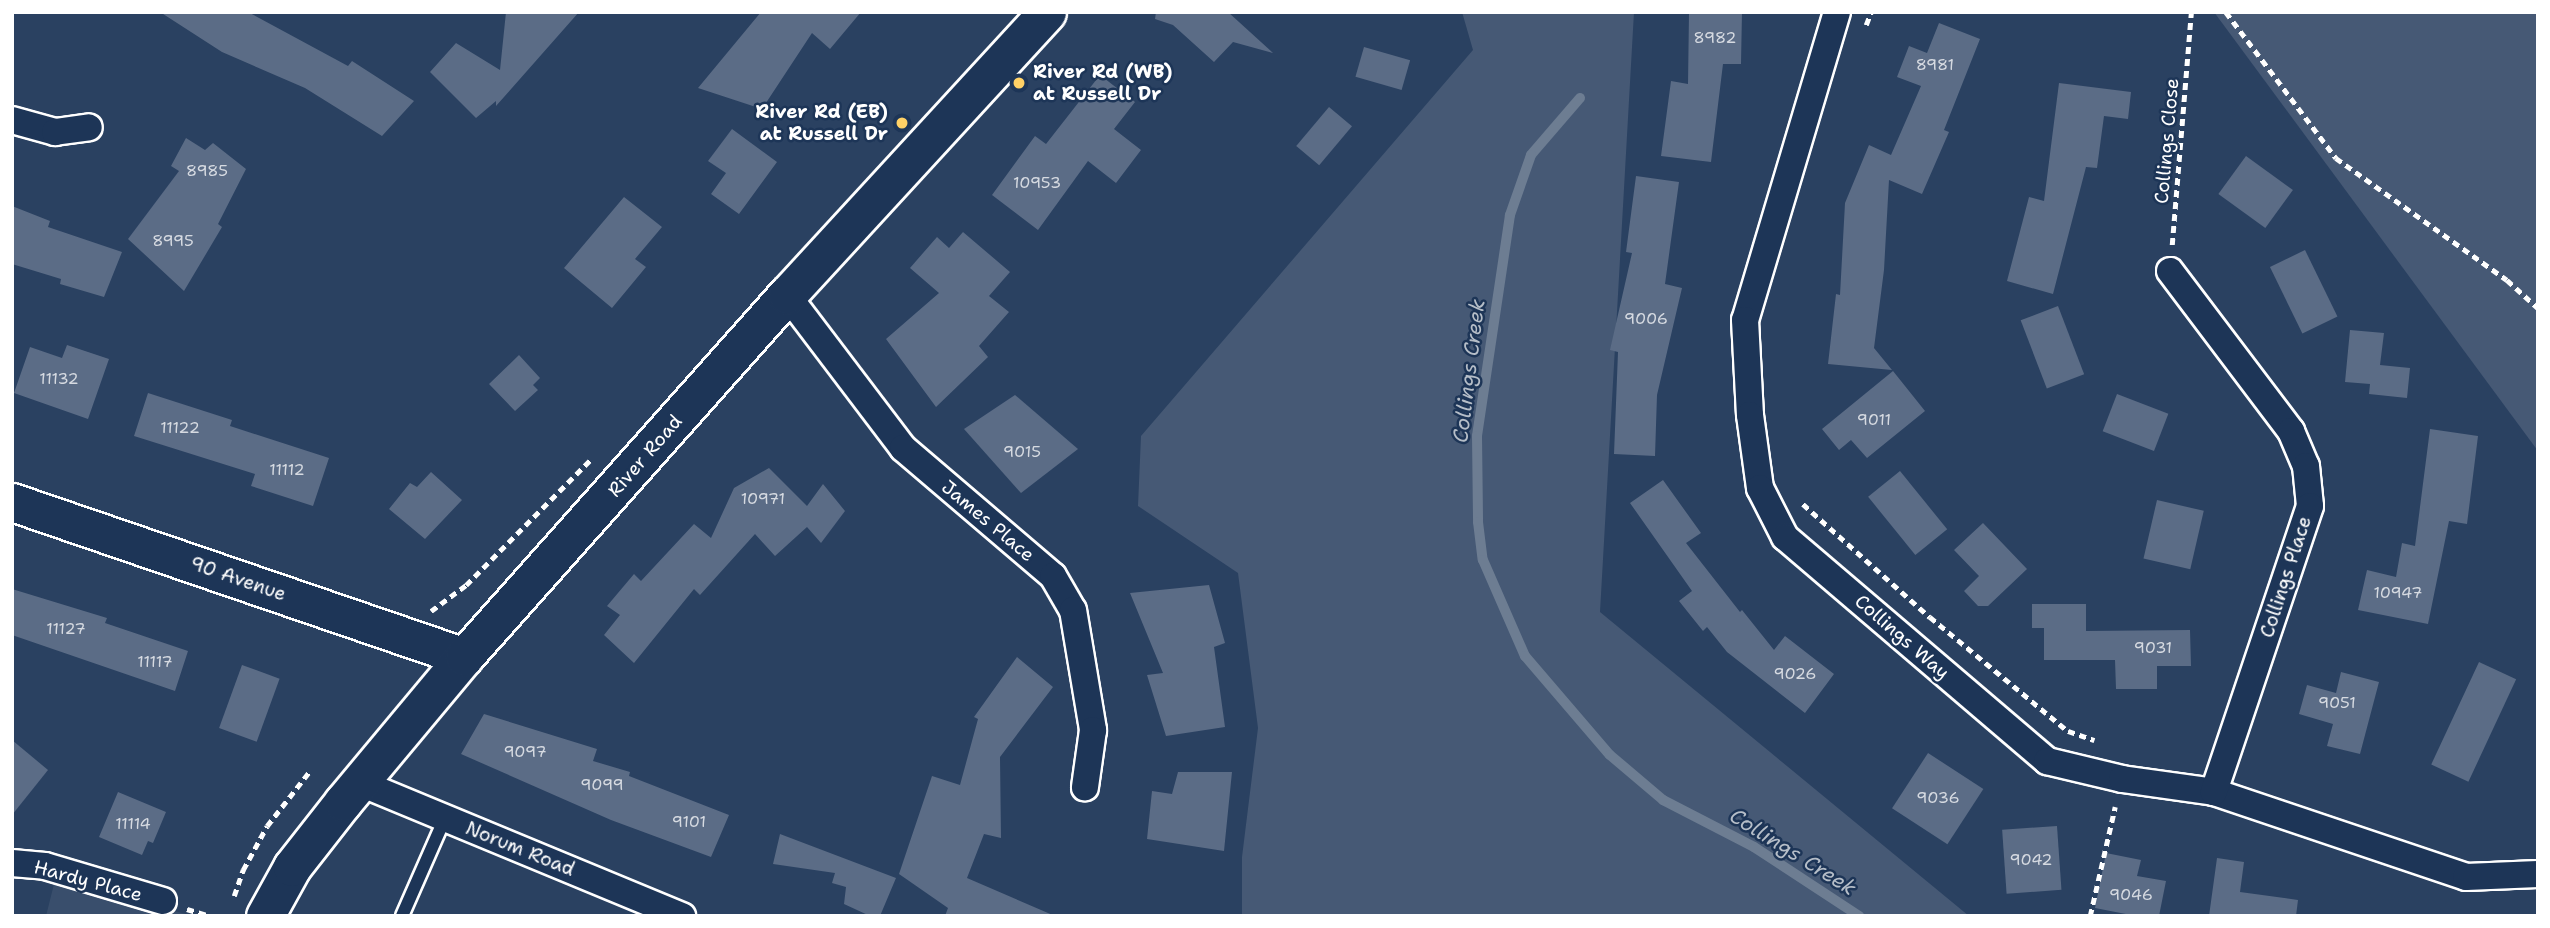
<!DOCTYPE html>
<style>
body{margin:0}
#map{position:relative;width:2550px;height:928px;overflow:hidden;background:#2a4161;font-family:"Shantell Sans",sans-serif}
div>[style]{position:absolute}
.built>*{inset:0;background:#394e6c}
.green>*{inset:0;background:#465975}
.stream>*{height:10px;margin:-5px;padding:0 5px;transform-origin:5px;border-radius:5px;background:#6d7d92}
.building>*{inset:0;background:#5b6c86;transform-origin:0 0}
.path>*{height:4.5px;margin-top:-2.25px;transform-origin:0;background:repeating-linear-gradient(90deg,#fff 0 7px,transparent 0 12px)}
.roads{filter:drop-shadow(2px 0 #fff) drop-shadow(-2px 0 #fff) drop-shadow(0 2px #fff) drop-shadow(0 -2px #fff)}
.lane>*{height:12px;margin:-6px;padding:0 6px;transform-origin:6px;border-radius:6px;background:#1d3557}
.street>*{height:26px;margin:-13px;padding:0 13px;transform-origin:13px;border-radius:13px;background:#1d3557}
.secondary>*{height:37px;margin:-18.5px;padding:0 18.5px;transform-origin:18.5px;border-radius:18.5px;background:#1d3557}
.dots>*{width:19px;height:19px;translate:-50% -50%;box-sizing:border-box;border:4px solid #1d3557;border-radius:50%}
span{translate:-50% -50%;white-space:nowrap;text-align:center;line-height:1.15;-webkit-text-stroke:5px #1d3557;paint-order:stroke}
.number-label{font-size:16px;color:#d6dae1}
.number-label span{-webkit-text-stroke-width:0}
.poi-label{font-size:19px;color:#fff;font-weight:700}
.left{translate:0 -50%;text-align:left}
.right{translate:-100% -50%;text-align:right}
.street-label{font-size:19px;color:#fff}
.water-label{font-size:21px;color:#b6bec8;font-style:italic}
.frame{position:absolute;inset:0;border:14px solid #fff;pointer-events:none}
</style>
<div id="map">
<div class="built">
<i style="clip-path:polygon(56px 876px,192px 916px,46px 916px)"></i>
</div>
<div class="green">
<i style="clip-path:polygon(1462px 12px,1634px 12px,1600px 612px,1969px 916px,1242px 916px,1242px 857px,1258px 728px,1238px 573px,1138px 506px,1141px 436px,1473px 50px)"></i>
<i style="clip-path:polygon(2214px 12px,2538px 12px,2538px 451px)"></i>
</div>
<div class="stream">
<i style="left:1580px;top:98px;width:75px;rotate:130.7deg"></i>
<i style="left:1531px;top:155px;width:64px;rotate:109.3deg"></i>
<i style="left:1510px;top:215px;width:223px;rotate:98.5deg"></i>
<i style="left:1477px;top:436px;width:86px;rotate:89.3deg"></i>
<i style="left:1478px;top:522px;width:38px;rotate:83deg"></i>
<i style="left:1483px;top:560px;width:105px;rotate:66.4deg"></i>
<i style="left:1525px;top:656px;width:130px;rotate:49.4deg"></i>
<i style="left:1610px;top:755px;width:70px;rotate:40.3deg"></i>
<i style="left:1663px;top:800px;width:102px;rotate:27.3deg"></i>
<i style="left:1754px;top:847px;width:126px;rotate:33.3deg"></i>
</div>
<div class="building">
<i style="clip-path:polygon(160px 12px,248px 12px,348px 66px,352px 61px,414px 101px,382px 136px,305px 88px,222px 52px)"></i>
<i style="clip-path:polygon(506px 12px,579px 12px,496px 106px,496px 101px,476px 118px,430px 72px,456px 43px,500px 70px)"></i>
<i style="clip-path:polygon(761px 12px,861px 12px,830px 49px,812px 33px,762px 109px,698px 88px)"></i>
<i style="clip-path:polygon(1156px 12px,1228px 12px,1273px 53px,1233px 42px,1214px 62px,1173px 25px,1155px 19px)"></i>
<i style="clip-path:polygon(1689px 12px,1742px 12px,1741px 64px,1723px 64px,1711px 162px,1661px 156px,1671px 81px,1688px 84px)"></i>
<i style="clip-path:polygon(1939px 23px,1980px 39px,1944px 130px,1949px 132px,1922px 194px,1889px 180px,1884px 270px,1874px 348px,1892px 370px,1828px 364px,1836px 294px,1840px 295px,1845px 203px,1869px 145px,1891px 155px,1921px 86px,1897px 77px,1909px 46px,1927px 53px)"></i>
<i style="left:1364px;top:47px;width:48px;height:31px;rotate:16deg"></i>
<i style="clip-path:polygon(1100px 75px,1135px 102px,1114px 129px,1141px 150px,1116px 183px,1088px 161px,1038px 230px,992px 195px,1035px 136px,1046px 144px)"></i>
<i style="clip-path:polygon(2059px 83px,2131px 92px,2128px 119px,2104px 116px,2097px 168px,2086px 167px,2053px 294px,2007px 281px,2029px 197px,2044px 201px)"></i>
<i style="left:1329px;top:107px;width:30px;height:51px;rotate:40deg"></i>
<i style="clip-path:polygon(732px 129px,777px 162px,739px 214px,711px 194px,726px 173px,708px 161px)"></i>
<i style="clip-path:polygon(186px 138px,205px 150px,213px 143px,246px 169px,218px 224px,222px 227px,184px 291px,128px 239px,179px 171px,171px 166px)"></i>
<i style="left:2246px;top:156px;width:58px;height:47px;rotate:36deg"></i>
<i style="clip-path:polygon(1636px 176px,1679px 182px,1665px 284px,1682px 288px,1657px 395px,1655px 456px,1614px 454px,1618px 352px,1610px 350px,1632px 253px,1626px 252px)"></i>
<i style="clip-path:polygon(624px 197px,662px 227px,635px 259px,646px 267px,612px 308px,564px 268px)"></i>
<i style="clip-path:polygon(12px 206px,50px 221px,48px 227px,122px 252px,104px 297px,60px 284px,61px 279px,12px 264px)"></i>
<i style="clip-path:polygon(963px 232px,1010px 272px,989px 296px,1009px 312px,979px 346px,988px 357px,936px 407px,886px 339px,939px 293px,910px 268px,937px 237px,949px 248px)"></i>
<i style="left:2305px;top:250px;width:74px;height:39px;rotate:64deg"></i>
<i style="left:2058px;top:306px;width:73px;height:40px;rotate:69deg"></i>
<i style="clip-path:polygon(2350px 330px,2384px 333px,2380px 365px,2410px 368px,2407px 398px,2369px 394px,2370px 384px,2345px 382px)"></i>
<i style="clip-path:polygon(67px 345px,109px 359px,88px 419px,14px 393px,30px 347px,62px 358px)"></i>
<i style="clip-path:polygon(519px 355px,540px 378px,533px 385px,538px 390px,515px 411px,489px 384px)"></i>
<i style="clip-path:polygon(1893px 371px,1925px 411px,1867px 458px,1851px 440px,1839px 450px,1822px 429px)"></i>
<i style="clip-path:polygon(148px 393px,232px 420px,230px 426px,329px 458px,313px 506px,251px 486px,255px 474px,134px 436px)"></i>
<i style="left:2117px;top:394px;width:55px;height:40px;rotate:21deg"></i>
<i style="clip-path:polygon(1015px 395px,1078px 449px,1021px 493px,964px 429px)"></i>
<i style="clip-path:polygon(2430px 429px,2478px 436px,2467px 524px,2449px 521px,2428px 624px,2358px 610px,2367px 570px,2396px 577px,2402px 543px,2415px 546px)"></i>
<i style="clip-path:polygon(769px 468px,807px 506px,823px 484px,845px 511px,821px 543px,807px 527px,775px 556px,755px 534px,700px 595px,694px 589px,634px 663px,604px 635px,620px 615px,607px 606px,634px 574px,641px 581px,694px 524px,711px 538px,734px 488px)"></i>
<i style="left:1900px;top:471px;width:75px;height:41px;rotate:51deg"></i>
<i style="clip-path:polygon(431px 472px,462px 500px,425px 539px,389px 509px,410px 483px,417px 487px)"></i>
<i style="clip-path:polygon(1663px 480px,1701px 533px,1686px 543px,1740px 612px,1742px 610px,1774px 650px,1785px 636px,1834px 674px,1805px 713px,1727px 652px,1707px 627px,1703px 631px,1679px 601px,1692px 591px,1630px 503px)"></i>
<i style="left:2157px;top:500px;width:48px;height:60px;rotate:13deg"></i>
<i style="clip-path:polygon(1983px 523px,2027px 569px,1988px 606px,1978px 606px,1964px 591px,1979px 576px,1954px 550px)"></i>
<i style="clip-path:polygon(1209px 585px,1225px 643px,1214px 647px,1225px 727px,1166px 736px,1147px 675px,1163px 673px,1130px 593px)"></i>
<i style="clip-path:polygon(12px 589px,107px 618px,105px 623px,188px 651px,175px 691px,12px 635px)"></i>
<i style="clip-path:polygon(2032px 604px,2086px 604px,2086px 631px,2190px 630px,2191px 666px,2157px 666px,2157px 689px,2116px 689px,2115px 660px,2044px 660px,2044px 628px,2032px 628px)"></i>
<i style="clip-path:polygon(1017px 657px,1053px 687px,1000px 757px,1001px 838px,984px 834px,967px 878px,1055px 916px,945px 916px,948px 908px,899px 874px,932px 776px,960px 785px,978px 719px,974px 717px)"></i>
<i style="left:2479px;top:662px;width:41px;height:113px;rotate:25deg"></i>
<i style="left:242px;top:665px;width:40px;height:67px;rotate:20deg"></i>
<i style="clip-path:polygon(2341px 672px,2379px 682px,2360px 754px,2327px 746px,2333px 724px,2299px 714px,2307px 685px,2336px 693px)"></i>
<i style="clip-path:polygon(484px 714px,597px 749px,593px 761px,630px 772px,629px 776px,729px 815px,711px 857px,611px 820px,461px 754px)"></i>
<i style="clip-path:polygon(12px 740px,48px 770px,12px 815px)"></i>
<i style="left:1928px;top:753px;width:66px;height:66px;rotate:33deg"></i>
<i style="clip-path:polygon(1178px 772px,1232px 772px,1224px 851px,1147px 839px,1152px 791px,1172px 794px)"></i>
<i style="clip-path:polygon(118px 792px,166px 812px,153px 843px,148px 841px,142px 855px,99px 837px)"></i>
<i style="left:2057px;top:826px;width:64px;height:55px;rotate:86deg"></i>
<i style="clip-path:polygon(780px 834px,896px 878px,880px 916px,870px 916px,844px 904px,846px 887px,832px 883px,835px 873px,773px 864px)"></i>
<i style="clip-path:polygon(2106px 853px,2141px 860px,2137px 876px,2166px 881px,2159px 916px,2136px 916px,2095px 908px)"></i>
<i style="clip-path:polygon(2217px 858px,2244px 862px,2240px 892px,2298px 900px,2296px 916px,2209px 916px)"></i>
</div>
<div class="path">
<i style="left:2226px;top:12px;width:183px;rotate:53deg"></i>
<i style="left:2336px;top:158px;width:210px;rotate:35.5deg"></i>
<i style="left:2507px;top:280px;width:42px;rotate:42.1deg"></i>
<i style="left:1866px;top:25px;width:14px;rotate:-69deg"></i>
<i style="left:2172px;top:245px;width:234px;rotate:-85.3deg"></i>
<i style="left:1803px;top:504px;width:170px;rotate:41.7deg"></i>
<i style="left:1930px;top:617px;width:179px;rotate:39.6deg"></i>
<i style="left:2068px;top:731px;width:28px;rotate:19deg"></i>
<i style="left:431px;top:611px;width:44px;rotate:-36.6deg"></i>
<i style="left:466px;top:585px;width:179px;rotate:-45.2deg"></i>
<i style="left:234px;top:896px;width:28px;rotate:-71deg"></i>
<i style="left:243px;top:870px;width:50px;rotate:-61.4deg"></i>
<i style="left:267px;top:826px;width:68px;rotate:-52.1deg"></i>
<i style="left:187px;top:909px;width:24px;rotate:17deg"></i>
<i style="left:2090px;top:916px;width:112px;rotate:-77.1deg"></i>
</div>
<div class="roads">
<div class="lane">
<i style="left:402px;top:916px;width:107px;rotate:-66.3deg"></i>
</div>
<div class="street">
<i style="left:1837px;top:12px;width:321px;rotate:106.6deg"></i>
<i style="left:1745px;top:320px;width:95px;rotate:87deg"></i>
<i style="left:1750px;top:415px;width:74px;rotate:82.2deg"></i>
<i style="left:1760px;top:488px;width:55px;rotate:63deg"></i>
<i style="left:1785px;top:537px;width:345px;rotate:40.5deg"></i>
<i style="left:2047px;top:761px;width:77px;rotate:13.5deg"></i>
<i style="left:2122px;top:779px;width:93px;rotate:8deg"></i>
<i style="left:2214px;top:792px;width:266px;rotate:18.6deg"></i>
<i style="left:2466px;top:877px;width:72px;rotate:-2.4deg"></i>
<i style="left:12px;top:120px;width:45px;rotate:15.6deg"></i>
<i style="left:55px;top:132px;width:34px;rotate:-8deg"></i>
<i style="left:2170px;top:271px;width:201px;rotate:52.9deg"></i>
<i style="left:2291px;top:431px;width:38px;rotate:67deg"></i>
<i style="left:2306px;top:466px;width:40px;rotate:84.3deg"></i>
<i style="left:2310px;top:506px;width:302px;rotate:108.6deg"></i>
<i style="left:787px;top:295px;width:192px;rotate:52.8deg"></i>
<i style="left:903px;top:448px;width:197px;rotate:40.5deg"></i>
<i style="left:1053px;top:576px;width:39px;rotate:60deg"></i>
<i style="left:1073px;top:610px;width:122px;rotate:80.5deg"></i>
<i style="left:1093px;top:730px;width:58px;rotate:98deg"></i>
<i style="left:358px;top:782px;width:351px;rotate:22.5deg"></i>
<i style="left:12px;top:863px;width:33px;rotate:5deg"></i>
<i style="left:45px;top:866px;width:123px;rotate:16.5deg"></i>
</div>
<div class="secondary">
<i style="left:12px;top:502px;width:478px;rotate:18.9deg"></i>
<i style="left:265px;top:916px;width:56px;rotate:-61.1deg"></i>
<i style="left:292px;top:867px;width:83px;rotate:-51.9deg"></i>
<i style="left:343px;top:802px;width:189px;rotate:-50.2deg"></i>
<i style="left:464px;top:657px;width:485px;rotate:-48.3deg"></i>
<i style="left:787px;top:295px;width:384px;rotate:-47.4deg"></i>
</div>
</div>
<div class="dots">
<i style="left:1019px;top:83px;background:#ffd166"></i>
<i style="left:902px;top:123px;background:#ffd166"></i>
</div>
<div class="number-label">
<span style="left:1715px;top:38px">8982</span>
<span style="left:1935px;top:65px">8981</span>
<span style="left:207px;top:171px">8985</span>
<span style="left:1037px;top:183px">10953</span>
<span style="left:173px;top:241px">8995</span>
<span style="left:1646px;top:319px">9006</span>
<span style="left:59px;top:379px">11132</span>
<span style="left:1874px;top:420px">9011</span>
<span style="left:180px;top:428px">11122</span>
<span style="left:1022px;top:452px">9015</span>
<span style="left:287px;top:470px">11112</span>
<span style="left:763px;top:499px">10971</span>
<span style="left:2398px;top:593px">10947</span>
<span style="left:66px;top:629px">11127</span>
<span style="left:2153px;top:648px">9031</span>
<span style="left:155px;top:662px">11117</span>
<span style="left:1795px;top:674px">9026</span>
<span style="left:2337px;top:703px">9051</span>
<span style="left:525px;top:752px">9097</span>
<span style="left:602px;top:785px">9099</span>
<span style="left:1938px;top:798px">9036</span>
<span style="left:689px;top:822px">9101</span>
<span style="left:133px;top:824px">11114</span>
<span style="left:2031px;top:860px">9042</span>
<span style="left:2131px;top:895px">9046</span>
</div>
<div class="poi-label">
<span class="left" style="left:1033px;top:83px">River Rd (WB)<br>at Russell Dr</span>
<span class="right" style="left:888px;top:123px">River Rd (EB)<br>at Russell Dr</span>
</div>
<div class="street-label">
<span style="left:2167px;top:141px;rotate:-85deg">Collings Close</span>
<span style="left:645px;top:456px;rotate:-49deg">River Road</span>
<span style="left:988px;top:521px;rotate:40deg">James Place</span>
<span style="left:2286px;top:577px;rotate:-72deg">Collings Place</span>
<span style="left:238px;top:579px;rotate:19deg">90 Avenue</span>
<span style="left:1902px;top:637px;rotate:41deg">Collings Way</span>
<span style="left:520px;top:849px;rotate:22deg">Norum Road</span>
<span style="left:88px;top:881px;rotate:15deg">Hardy Place</span>
</div>
<div class="water-label">
<span style="left:1469px;top:371px;rotate:-83deg">Collings Creek</span>
<span style="left:1793px;top:852px;rotate:32deg">Collings Creek</span>
</div>
<div class="frame"></div>
</div>
